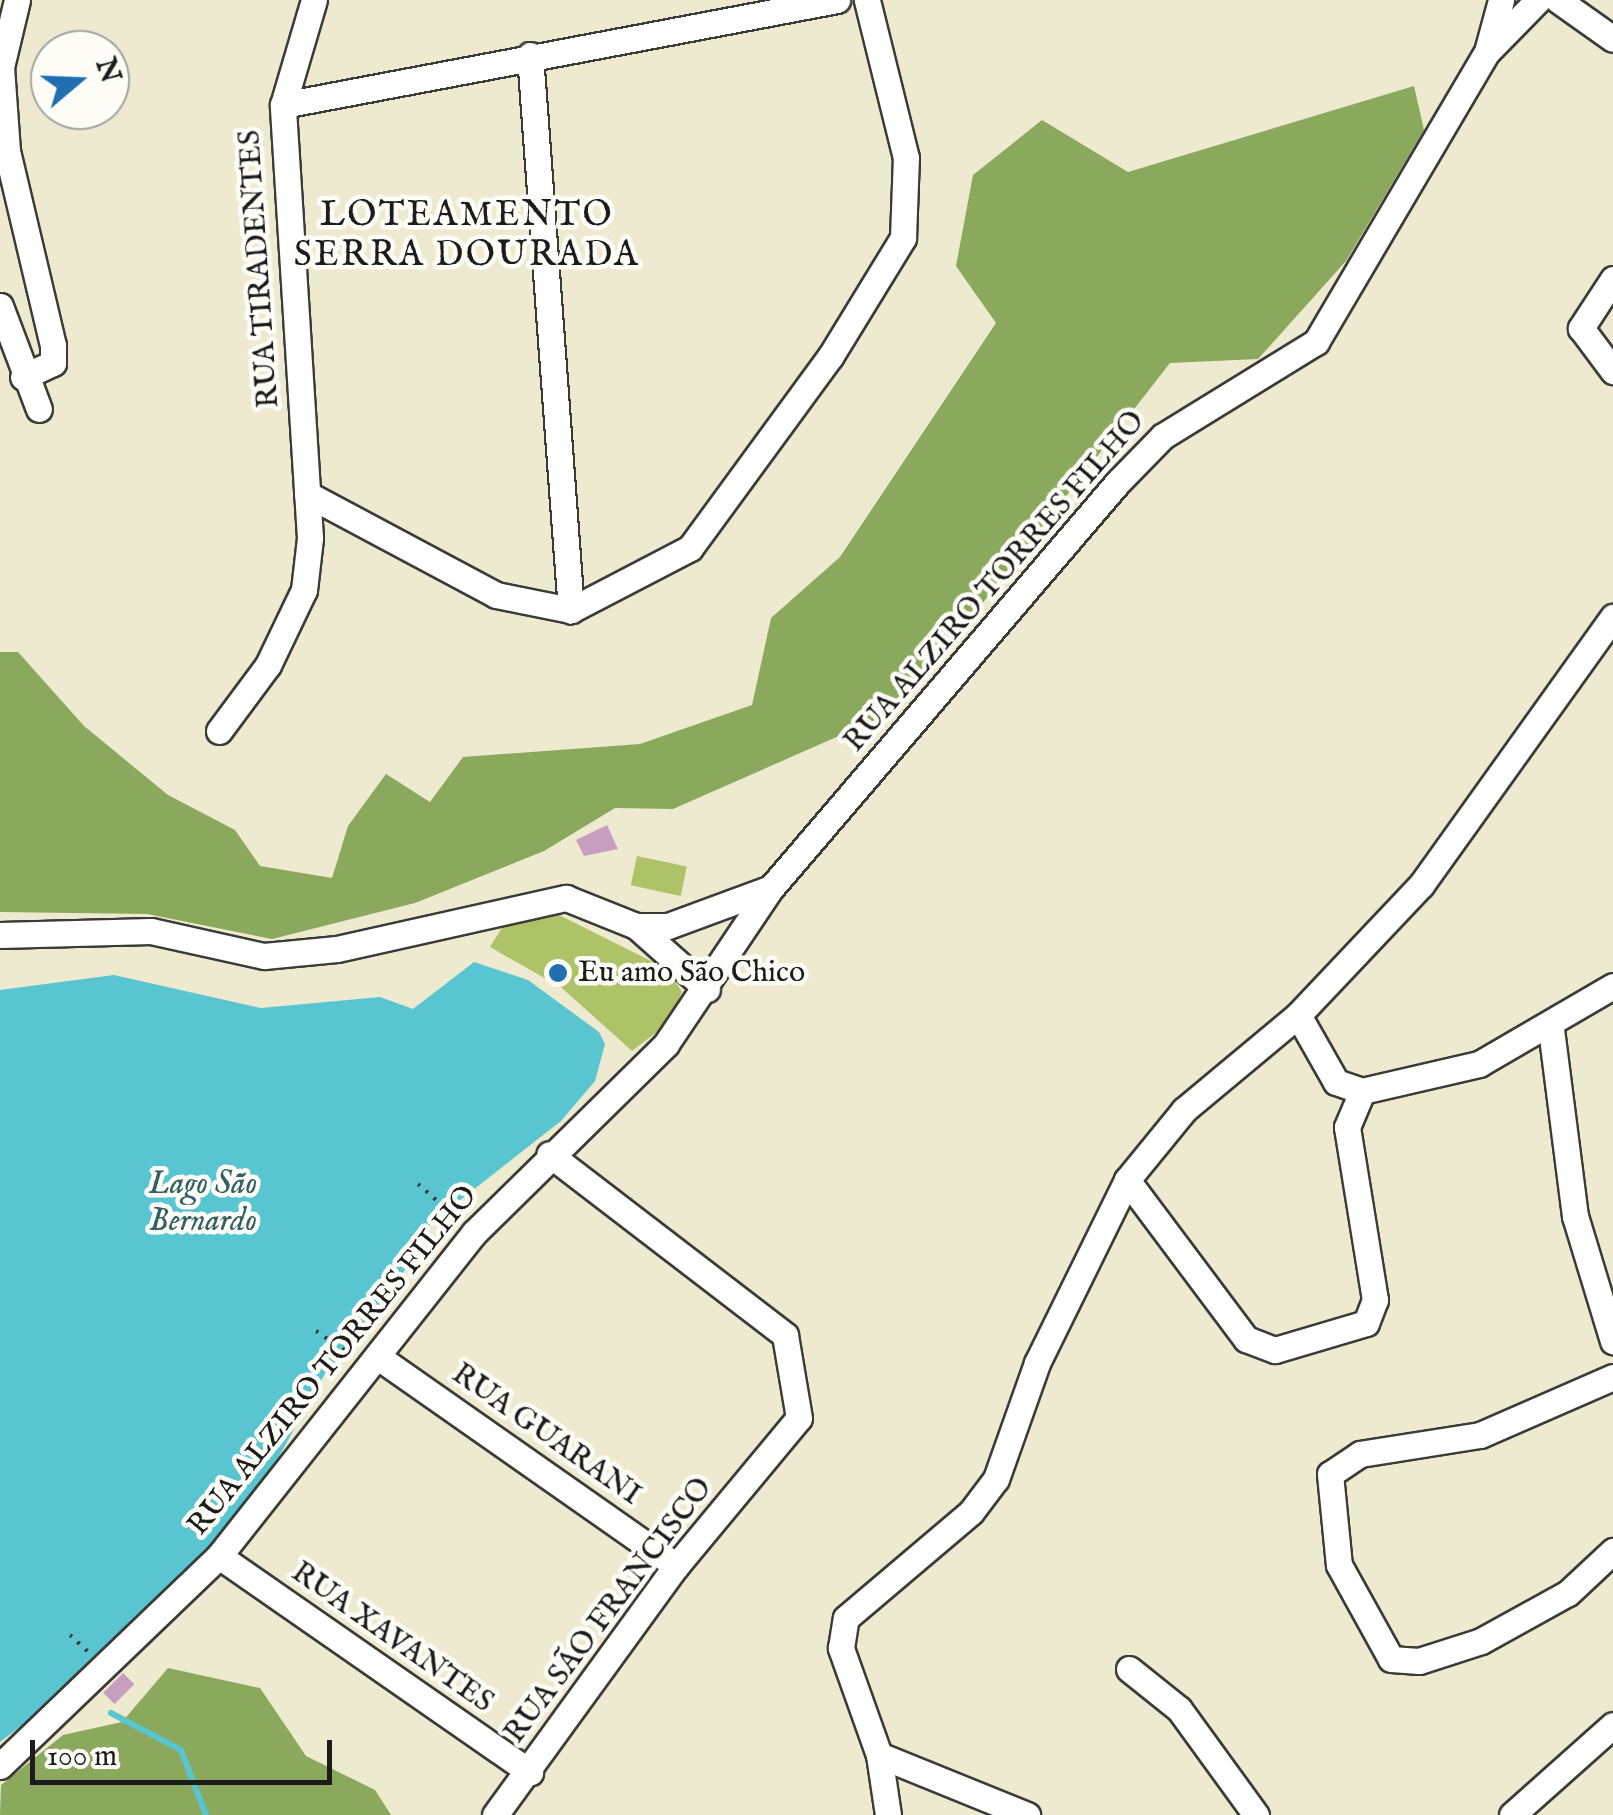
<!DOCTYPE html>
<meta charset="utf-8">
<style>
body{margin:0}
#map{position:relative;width:1613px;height:1815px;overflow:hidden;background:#eeead0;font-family:"IM FELL English",serif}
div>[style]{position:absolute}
.green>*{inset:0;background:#aec368;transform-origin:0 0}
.forest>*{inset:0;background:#8aa95c}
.water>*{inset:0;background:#58c5d0}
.stream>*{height:6px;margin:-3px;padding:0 3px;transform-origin:3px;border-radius:3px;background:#58c5d0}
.building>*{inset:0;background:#c79dc0;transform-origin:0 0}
.path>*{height:4px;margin-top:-2px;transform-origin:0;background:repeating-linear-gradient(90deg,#3c3b37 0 2.5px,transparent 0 10.5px)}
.roads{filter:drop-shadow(2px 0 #3c3b37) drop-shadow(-2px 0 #3c3b37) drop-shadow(0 2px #3c3b37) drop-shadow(0 -2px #3c3b37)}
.minor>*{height:25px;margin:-12.5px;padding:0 12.5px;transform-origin:12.5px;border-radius:12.5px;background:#fff}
.dots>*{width:28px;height:28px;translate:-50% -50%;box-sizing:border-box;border:5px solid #fdfcf7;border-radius:50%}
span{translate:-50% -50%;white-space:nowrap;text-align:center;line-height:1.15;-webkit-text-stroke:9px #fdfcf7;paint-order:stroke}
.street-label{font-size:30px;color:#1c1c1c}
.poi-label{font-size:30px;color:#1c1c1c}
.left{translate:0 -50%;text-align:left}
.water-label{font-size:32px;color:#346064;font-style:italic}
.quarter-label{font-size:35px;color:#1c1c1c;letter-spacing:2.5px}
.north{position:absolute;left:30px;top:30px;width:100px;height:100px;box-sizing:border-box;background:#fdfcf7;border:2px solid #a3a29f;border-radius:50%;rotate:71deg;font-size:28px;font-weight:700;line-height:40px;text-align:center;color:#1c1c1c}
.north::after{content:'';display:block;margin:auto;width:35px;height:45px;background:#1f6fb2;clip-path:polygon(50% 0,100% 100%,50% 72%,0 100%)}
.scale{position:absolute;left:30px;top:1740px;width:302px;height:45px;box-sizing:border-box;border:5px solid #1c1c1c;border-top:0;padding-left:12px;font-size:30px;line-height:35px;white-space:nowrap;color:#1c1c1c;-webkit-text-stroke:8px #fdfcf7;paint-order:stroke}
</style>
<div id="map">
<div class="green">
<i style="left:637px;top:856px;width:51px;height:30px;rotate:12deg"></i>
<i style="clip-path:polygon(557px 914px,667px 969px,682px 992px,667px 1024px,632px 1051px,562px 988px,490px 947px,506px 921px)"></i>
</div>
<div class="forest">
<i style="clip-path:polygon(1414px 86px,1424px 130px,1346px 261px,1258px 359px,1170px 363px,900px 709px,673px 809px,615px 808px,544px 851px,415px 903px,272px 939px,147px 914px,0 912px,0 652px,18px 652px,84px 726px,168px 795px,235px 830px,260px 866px,332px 878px,348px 826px,386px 774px,430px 802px,463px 757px,640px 744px,752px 705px,771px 618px,840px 557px,996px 323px,956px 266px,973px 175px,1042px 120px,1128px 172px)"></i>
<i style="clip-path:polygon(168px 1668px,260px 1688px,306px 1756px,375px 1790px,391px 1815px,0 1815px,1px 1785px,63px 1735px,122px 1722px)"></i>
</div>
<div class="water">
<i style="clip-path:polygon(474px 962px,528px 980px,599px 1032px,605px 1044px,595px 1081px,561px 1121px,431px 1223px,368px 1336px,327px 1370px,257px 1496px,187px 1579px,78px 1683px,0 1742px,0 990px,114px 975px,261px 1008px,380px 997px,413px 1009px)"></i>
</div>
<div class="stream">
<i style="left:111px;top:1713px;width:79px;rotate:27.9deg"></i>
<i style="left:181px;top:1750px;width:70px;rotate:69deg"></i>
</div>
<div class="building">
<i style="clip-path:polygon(607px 825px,618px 849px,584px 856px,576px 840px)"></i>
<i style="left:123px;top:1673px;width:16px;height:28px;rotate:45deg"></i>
</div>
<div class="path">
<i style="left:418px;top:1184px;width:55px;rotate:41.3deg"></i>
<i style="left:316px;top:1331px;width:40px;rotate:34deg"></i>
<i style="left:194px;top:1525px;width:18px;rotate:43deg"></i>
<i style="left:70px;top:1635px;width:25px;rotate:43deg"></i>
</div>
<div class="roads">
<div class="minor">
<i style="left:17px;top:0;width:69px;rotate:103.4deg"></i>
<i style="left:1px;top:67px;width:84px;rotate:85.9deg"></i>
<i style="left:7px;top:151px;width:199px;rotate:76.7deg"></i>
<i style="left:53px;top:345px;width:18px;rotate:90deg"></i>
<i style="left:53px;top:363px;width:33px;rotate:155deg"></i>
<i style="left:1558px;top:0;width:67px;rotate:35.3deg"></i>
<i style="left:1488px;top:48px;width:50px;rotate:-74.8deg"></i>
<i style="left:530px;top:55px;width:557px;rotate:85.78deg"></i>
<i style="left:283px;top:105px;width:564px;rotate:-10.73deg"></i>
<i style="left:1613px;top:279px;width:59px;rotate:123.1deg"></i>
<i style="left:1581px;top:328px;width:54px;rotate:53.3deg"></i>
<i style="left:0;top:306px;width:110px;rotate:69.3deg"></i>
<i style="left:307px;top:494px;width:214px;rotate:28.1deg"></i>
<i style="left:496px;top:595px;width:76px;rotate:11.3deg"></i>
<i style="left:571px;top:610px;width:134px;rotate:-27.5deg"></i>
<i style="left:690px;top:548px;width:237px;rotate:-53.8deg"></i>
<i style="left:830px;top:357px;width:140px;rotate:-58.5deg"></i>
<i style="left:903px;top:238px;width:80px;rotate:-87.9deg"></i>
<i style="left:906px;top:158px;width:163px;rotate:-103.9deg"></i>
<i style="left:219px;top:731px;width:82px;rotate:-53.4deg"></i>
<i style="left:268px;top:665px;width:83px;rotate:-64.4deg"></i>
<i style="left:304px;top:590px;width:52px;rotate:-83.4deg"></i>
<i style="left:310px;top:538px;width:434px;rotate:-93.6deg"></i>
<i style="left:283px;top:105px;width:109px;rotate:-73.6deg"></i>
<i style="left:636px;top:926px;width:32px"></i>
<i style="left:668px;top:926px;width:104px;rotate:-20.2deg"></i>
<i style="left:0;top:935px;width:151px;rotate:-1.5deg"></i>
<i style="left:151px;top:931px;width:116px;rotate:12.5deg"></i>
<i style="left:264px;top:956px;width:73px;rotate:-5.5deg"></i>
<i style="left:337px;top:949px;width:235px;rotate:-12.6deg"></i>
<i style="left:566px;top:898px;width:75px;rotate:21.8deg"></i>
<i style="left:636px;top:926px;width:95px;rotate:41.6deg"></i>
<i style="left:1298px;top:1015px;width:77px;rotate:60.4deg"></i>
<i style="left:1336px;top:1082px;width:28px;rotate:19deg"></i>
<i style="left:1362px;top:1091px;width:120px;rotate:-13deg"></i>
<i style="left:1479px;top:1064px;width:155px;rotate:-30.2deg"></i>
<i style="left:1551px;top:1029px;width:189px;rotate:82.7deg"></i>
<i style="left:1575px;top:1216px;width:131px;rotate:73.1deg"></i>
<i style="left:1127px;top:1180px;width:199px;rotate:53.2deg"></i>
<i style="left:1246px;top:1339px;width:31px;rotate:21deg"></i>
<i style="left:1275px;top:1350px;width:95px;rotate:-16.5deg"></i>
<i style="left:1366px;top:1323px;width:25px;rotate:-69deg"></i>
<i style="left:1375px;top:1300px;width:175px;rotate:-99.2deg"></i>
<i style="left:1347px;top:1127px;width:39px;rotate:-67deg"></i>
<i style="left:378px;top:1357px;width:364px;rotate:35deg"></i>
<i style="left:1613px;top:1377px;width:145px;rotate:156.4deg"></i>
<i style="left:1480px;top:1435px;width:121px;rotate:171deg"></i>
<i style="left:1360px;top:1454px;width:36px;rotate:146deg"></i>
<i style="left:1330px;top:1474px;width:91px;rotate:84.4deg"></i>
<i style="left:1339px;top:1565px;width:107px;rotate:61deg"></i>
<i style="left:1391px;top:1659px;width:28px;rotate:4deg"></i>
<i style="left:1419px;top:1661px;width:65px;rotate:-17.9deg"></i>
<i style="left:1481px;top:1641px;width:99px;rotate:-28.9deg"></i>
<i style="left:1568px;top:1593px;width:62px;rotate:-43deg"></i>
<i style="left:219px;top:1556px;width:379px;rotate:34.8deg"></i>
<i style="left:1129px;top:1669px;width:64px;rotate:38.7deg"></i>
<i style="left:1179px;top:1709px;width:131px;rotate:54deg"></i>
<i style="left:879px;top:1755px;width:160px;rotate:22.1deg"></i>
<i style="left:0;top:1766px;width:303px;rotate:-43.8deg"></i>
<i style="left:219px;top:1556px;width:412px;rotate:-51.7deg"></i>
<i style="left:474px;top:1233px;width:269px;rotate:-44.5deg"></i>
<i style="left:666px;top:1044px;width:188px;rotate:-56.1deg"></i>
<i style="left:771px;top:888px;width:534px;rotate:-49.48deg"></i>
<i style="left:1118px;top:482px;width:64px;rotate:-45.6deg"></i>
<i style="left:1163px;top:436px;width:180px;rotate:-31.6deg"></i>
<i style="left:1316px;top:342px;width:337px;rotate:-59.5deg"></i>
<i style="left:1487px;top:52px;width:73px;rotate:-45.6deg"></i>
<i style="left:495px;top:1815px;width:308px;rotate:-54deg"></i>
<i style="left:676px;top:1566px;width:192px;rotate:-50.3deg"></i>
<i style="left:799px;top:1418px;width:84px;rotate:-99.6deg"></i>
<i style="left:785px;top:1335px;width:297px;rotate:-142.5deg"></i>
<i style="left:888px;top:1815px;width:61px;rotate:-98.5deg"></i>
<i style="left:879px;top:1755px;width:114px;rotate:-109.6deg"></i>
<i style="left:841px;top:1648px;width:30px;rotate:-81deg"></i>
<i style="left:846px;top:1618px;width:164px;rotate:-40.3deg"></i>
<i style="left:971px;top:1512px;width:41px;rotate:-52.9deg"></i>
<i style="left:996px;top:1479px;width:123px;rotate:-70.5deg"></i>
<i style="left:1037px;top:1363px;width:204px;rotate:-63.8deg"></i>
<i style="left:1127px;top:1180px;width:90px;rotate:-50.8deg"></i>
<i style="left:1184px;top:1110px;width:148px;rotate:-39.8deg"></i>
<i style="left:1298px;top:1015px;width:179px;rotate:-46.6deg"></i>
<i style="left:1421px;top:885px;width:330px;rotate:-54.4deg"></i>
<i style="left:1512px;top:1815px;width:135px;rotate:-41.7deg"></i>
</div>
</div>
<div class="dots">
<i style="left:558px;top:973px;background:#1f6fb2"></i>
</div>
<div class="street-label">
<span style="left:260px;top:269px;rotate:-94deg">RUA TIRADENTES</span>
<span style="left:995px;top:582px;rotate:-49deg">RUA ALZIRO TORRES FILHO</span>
<span style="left:333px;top:1361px;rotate:-51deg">RUA ALZIRO TORRES FILHO</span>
<span style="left:546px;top:1435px;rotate:35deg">RUA GUARANI</span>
<span style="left:609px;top:1611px;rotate:-53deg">RUA SÃO FRANCISCO</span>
<span style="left:392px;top:1638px;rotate:35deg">RUA XAVANTES</span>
</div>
<div class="poi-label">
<span class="left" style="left:578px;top:973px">Eu amo São Chico</span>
</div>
<div class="water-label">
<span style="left:203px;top:1204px">Lago São<br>Bernardo</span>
</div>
<div class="quarter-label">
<span style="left:467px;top:236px">LOTEAMENTO<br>SERRA DOURADA</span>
</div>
<div class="north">N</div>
<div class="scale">100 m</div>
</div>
